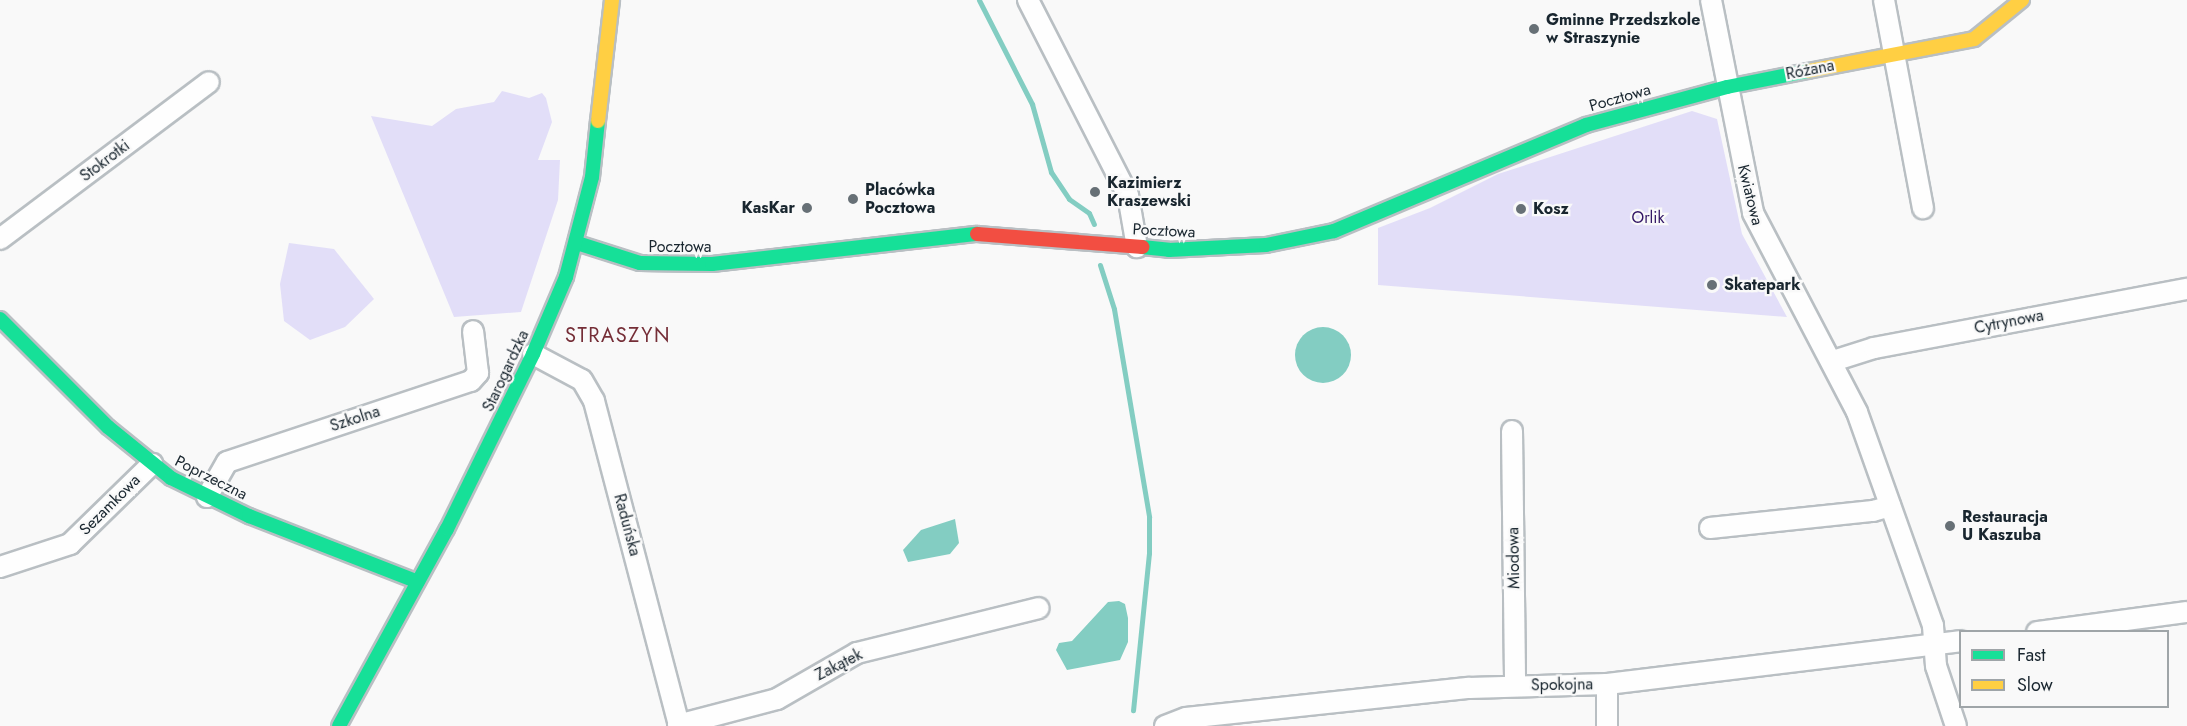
<!DOCTYPE html>
<meta charset="utf-8">
<style>
body{margin:0}
#map{position:relative;width:2187px;height:726px;overflow:hidden;background:#f9f9f9;font-family:Jost,sans-serif}
div>[style]{position:absolute}
.green>*{inset:0;background:#e2def8}
.water>*{inset:0;background:#83cdc2}
.round{border-radius:50%}
.stream>*{height:5px;margin:-2.5px;padding:0 2.5px;transform-origin:2.5px;border-radius:2.5px;background:#83cdc2}
.roads{filter:drop-shadow(2px 0 #b9bfc3) drop-shadow(-2px 0 #b9bfc3) drop-shadow(0 2px #b9bfc3) drop-shadow(0 -2px #b9bfc3)}
.street>*{height:20px;margin:-10px;padding:0 10px;transform-origin:10px;border-radius:10px;background:#fefefe}
.fast>*{height:14px;margin:-7px;padding:0 7px;transform-origin:7px;border-radius:7px;background:#16e098}
.slow>*{height:14px;margin:-7px;padding:0 7px;transform-origin:7px;border-radius:7px;background:#ffcf43}
.jam>*{height:14px;margin:-7px;padding:0 7px;transform-origin:7px;border-radius:7px;background:#f24e42}
.dots>*{width:16px;height:16px;translate:-50% -50%;box-sizing:border-box;border:3px solid #f9f9f9;border-radius:50%}
span{translate:-50% -50%;white-space:nowrap;text-align:center;line-height:1.15;-webkit-text-stroke:4.5px #f9f9f9;paint-order:stroke}
.poi-label{font-size:16px;color:#19262f;font-weight:700}
.left{translate:0 -50%;text-align:left}
.right{translate:-100% -50%;text-align:right}
.street-label{font-size:16px;color:#19262f}
.park-label{font-size:16px;color:#301363}
.quarter-label{font-size:20px;color:#752e37;letter-spacing:1.5px}
.legend{position:absolute;left:1959px;top:630px;width:210px;height:78px;box-sizing:border-box;background:#f9f9f9;border:2px solid #9fa5a8;margin:0;padding:8px 10px;list-style:none;font-size:18px;color:#19262f}
.legend li{display:flex;align-items:center;gap:12px;height:30px}
.legend b{width:30px;border:2px solid #9fa5a8}
</style>
<div id="map">
<div class="green">
<i style="clip-path:polygon(502px 91px,529px 98px,542px 93px,546px 98px,552px 122px,538px 160px,560px 160px,558px 200px,521px 312px,454px 317px,371px 116px,432px 126px,456px 109px,494px 102px)"></i>
<i style="clip-path:polygon(1692px 111px,1717px 119px,1742px 234px,1787px 317px,1378px 285px,1378px 228px,1430px 208px,1498px 174px)"></i>
<i style="clip-path:polygon(289px 243px,334px 249px,374px 299px,345px 327px,310px 340px,284px 321px,280px 284px)"></i>
</div>
<div class="water">
<i class="round" style="left:1295px;top:327px;width:56px;height:56px"></i>
<i style="clip-path:polygon(955px 519px,959px 543px,950px 554px,908px 562px,903px 550px,921px 530px)"></i>
<i style="clip-path:polygon(1119px 601px,1125px 604px,1128px 618px,1128px 642px,1120px 660px,1067px 670px,1056px 650px,1059px 643px,1072px 641px,1108px 602px)"></i>
</div>
<div class="stream">
<i style="left:979px;top:0;width:117px;rotate:63deg"></i>
<i style="left:1032px;top:104px;width:71px;rotate:74.4deg"></i>
<i style="left:1051px;top:172px;width:32px;rotate:56deg"></i>
<i style="left:1069px;top:199px;width:24px;rotate:35deg"></i>
<i style="left:1089px;top:213px;width:12px;rotate:66deg"></i>
<i style="left:1100px;top:265px;width:46px;rotate:72.3deg"></i>
<i style="left:1114px;top:309px;width:211px;rotate:80.4deg"></i>
<i style="left:1149px;top:517px;width:36px;rotate:90deg"></i>
<i style="left:1149px;top:553px;width:158px;rotate:95.8deg"></i>
</div>
<div class="roads">
<div class="street">
<i style="left:1028px;top:0;width:219px;rotate:62.9deg"></i>
<i style="left:1128px;top:195px;width:53px;rotate:80.2deg"></i>
<i style="left:1711px;top:0;width:217px;rotate:78.8deg"></i>
<i style="left:1753px;top:213px;width:225px;rotate:62.4deg"></i>
<i style="left:1857px;top:412px;width:227px;rotate:70.4deg"></i>
<i style="left:1933px;top:626px;width:40px;rotate:85.7deg"></i>
<i style="left:1936px;top:666px;width:63px;rotate:71.6deg"></i>
<i style="left:1884px;top:0;width:212px;rotate:79.4deg"></i>
<i style="left:0;top:239px;width:261px;rotate:-36.9deg"></i>
<i style="left:533px;top:354px;width:55px;rotate:28deg"></i>
<i style="left:582px;top:380px;width:24px;rotate:60deg"></i>
<i style="left:594px;top:401px;width:336px;rotate:75.3deg"></i>
<i style="left:1833px;top:361px;width:43px;rotate:-17.6deg"></i>
<i style="left:1874px;top:348px;width:319px;rotate:-10.7deg"></i>
<i style="left:1512px;top:431px;width:255px;rotate:89.3deg"></i>
<i style="left:207px;top:497px;width:40px;rotate:-60.3deg"></i>
<i style="left:227px;top:462px;width:257px;rotate:-18.4deg"></i>
<i style="left:471px;top:381px;width:11px;rotate:-49deg"></i>
<i style="left:478px;top:373px;width:42px;rotate:-96.8deg"></i>
<i style="left:1710px;top:528px;width:164px;rotate:-6deg"></i>
<i style="left:1873px;top:511px;width:18px;rotate:-16deg"></i>
<i style="left:0;top:567px;width:74px;rotate:-18.2deg"></i>
<i style="left:70px;top:544px;width:115px;rotate:-44.3deg"></i>
<i style="left:2037px;top:632px;width:151px;rotate:-7.6deg"></i>
<i style="left:1607px;top:684px;width:42px;rotate:90deg"></i>
<i style="left:678px;top:725px;width:102px;rotate:-14.7deg"></i>
<i style="left:777px;top:699px;width:92px;rotate:-29.9deg"></i>
<i style="left:857px;top:653px;width:187px;rotate:-13.9deg"></i>
<i style="left:1165px;top:726px;width:22px;rotate:-21deg"></i>
<i style="left:1186px;top:718px;width:285px;rotate:-6.1deg"></i>
<i style="left:1469px;top:688px;width:138px;rotate:-1.7deg"></i>
<i style="left:1607px;top:684px;width:356px;rotate:-6.9deg"></i>
</div>
<div class="fast">
<i style="left:577px;top:243px;width:66px;rotate:17.6deg"></i>
<i style="left:640px;top:263px;width:72px;rotate:0.8deg"></i>
<i style="left:712px;top:264px;width:267px;rotate:-6.5deg"></i>
<i style="left:1142px;top:247px;width:27px;rotate:6deg"></i>
<i style="left:1169px;top:250px;width:97px;rotate:-3deg"></i>
<i style="left:1266px;top:245px;width:69px;rotate:-11.6deg"></i>
<i style="left:1334px;top:231px;width:273px;rotate:-22.8deg"></i>
<i style="left:1586px;top:125px;width:146px;rotate:-15.1deg"></i>
<i style="left:1727px;top:87px;width:83px;rotate:-11.2deg"></i>
<i style="left:0;top:319px;width:153px;rotate:45deg"></i>
<i style="left:108px;top:427px;width:81px;rotate:39deg"></i>
<i style="left:171px;top:478px;width:87px;rotate:26deg"></i>
<i style="left:249px;top:516px;width:181px;rotate:21.3deg"></i>
<i style="left:339px;top:726px;width:225px;rotate:-61.3deg"></i>
<i style="left:447px;top:529px;width:195px;rotate:-63.8deg"></i>
<i style="left:533px;top:354px;width:84px;rotate:-66.8deg"></i>
<i style="left:566px;top:277px;width:103px;rotate:-75.4deg"></i>
<i style="left:592px;top:177px;width:56px;rotate:-83.9deg"></i>
</div>
<div class="slow">
<i style="left:1808px;top:71px;width:169px;rotate:-10.9deg"></i>
<i style="left:1974px;top:39px;width:62px;rotate:-39.1deg"></i>
<i style="left:598px;top:121px;width:122px;rotate:-83.4deg"></i>
</div>
<div class="jam">
<i style="left:977px;top:234px;width:166px;rotate:4.5deg"></i>
</div>
</div>
<div class="dots">
<i style="left:1534px;top:29px;background:#677076"></i>
<i style="left:1095px;top:192px;background:#677076"></i>
<i style="left:853px;top:199px;background:#677076"></i>
<i style="left:807px;top:208px;background:#677076"></i>
<i style="left:1521px;top:209px;background:#677076"></i>
<i style="left:1712px;top:285px;background:#677076"></i>
<i style="left:1950px;top:526px;background:#677076"></i>
</div>
<div class="poi-label">
<span class="left" style="left:1546px;top:29px">Gminne Przedszkole<br>w Straszynie</span>
<span class="left" style="left:1107px;top:192px">Kazimierz<br>Kraszewski</span>
<span class="left" style="left:865px;top:199px">Placówka<br>Pocztowa</span>
<span class="right" style="left:795px;top:208px">KasKar</span>
<span class="left" style="left:1533px;top:209px">Kosz</span>
<span class="left" style="left:1724px;top:285px">Skatepark</span>
<span class="left" style="left:1962px;top:526px">Restauracja<br>U Kaszuba</span>
</div>
<div class="street-label">
<span style="left:1810px;top:70px;rotate:-11deg">Różana</span>
<span style="left:1620px;top:98px;rotate:-16deg">Pocztowa</span>
<span style="left:105px;top:161px;rotate:-37deg">Stokrotki</span>
<span style="left:1750px;top:195px;rotate:76deg">Kwiatowa</span>
<span style="left:1164px;top:231px;rotate:3deg">Pocztowa</span>
<span style="left:680px;top:247px">Pocztowa</span>
<span style="left:2009px;top:322px;rotate:-11deg">Cytrynowa</span>
<span style="left:506px;top:371px;rotate:-65deg">Starogardzka</span>
<span style="left:355px;top:419px;rotate:-18deg">Szkolna</span>
<span style="left:211px;top:478px;rotate:27deg">Poprzeczna</span>
<span style="left:110px;top:505px;rotate:-45deg">Sezamkowa</span>
<span style="left:627px;top:525px;rotate:75deg">Raduńska</span>
<span style="left:1514px;top:558px;rotate:-91deg">Miodowa</span>
<span style="left:839px;top:665px;rotate:-27deg">Zakątek</span>
<span style="left:1562px;top:685px;rotate:-1deg">Spokojna</span>
</div>
<div class="park-label">
<span style="left:1648px;top:218px">Orlik</span>
</div>
<div class="quarter-label">
<span style="left:618px;top:335px">STRASZYN</span>
</div>
<ul class="legend">
<li><b style="height:8px;background:#16e098"></b>Fast</li>
<li><b style="height:8px;background:#ffcf43"></b>Slow</li>
</ul>
</div>
